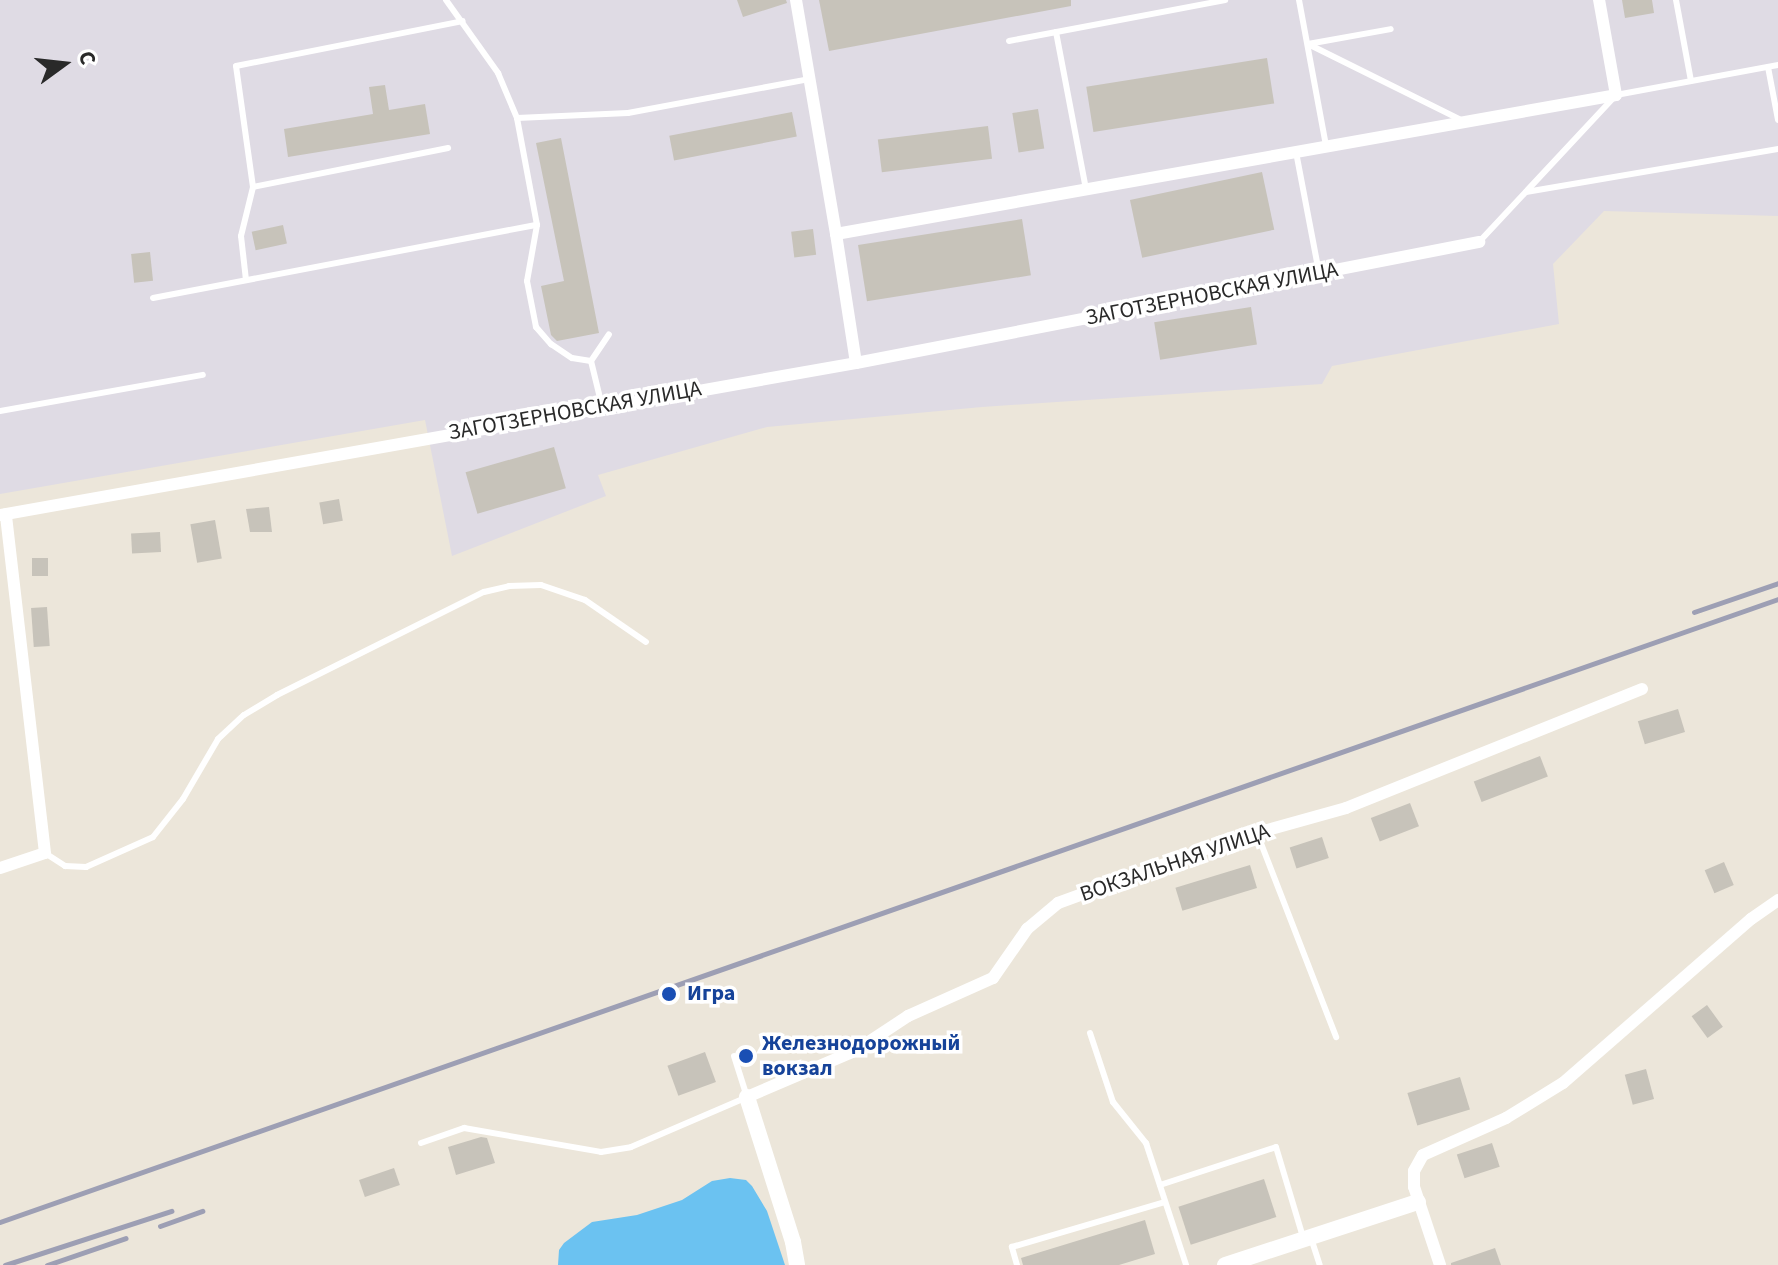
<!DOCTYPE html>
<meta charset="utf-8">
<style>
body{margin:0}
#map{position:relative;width:1778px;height:1265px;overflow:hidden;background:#ece6da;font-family:"Source Sans 3",sans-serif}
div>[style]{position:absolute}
.industrial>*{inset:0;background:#dfdbe4}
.water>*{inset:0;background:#6bc2f1}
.building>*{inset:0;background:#c7c3ba;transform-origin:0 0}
.service>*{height:6px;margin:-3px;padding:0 3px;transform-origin:3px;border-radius:3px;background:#fff}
.minor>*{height:12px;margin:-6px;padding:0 6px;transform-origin:6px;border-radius:6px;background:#fff}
.tertiary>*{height:16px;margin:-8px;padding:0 8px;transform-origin:8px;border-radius:8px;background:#fff}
.rail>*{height:5px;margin:-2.5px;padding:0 2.5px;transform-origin:2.5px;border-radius:2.5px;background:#9d9fb4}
.dots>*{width:22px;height:22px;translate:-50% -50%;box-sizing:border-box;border:4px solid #fff;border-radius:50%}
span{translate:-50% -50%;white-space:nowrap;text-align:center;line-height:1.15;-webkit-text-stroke:7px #fff;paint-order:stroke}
.street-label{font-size:22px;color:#292929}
.transit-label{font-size:22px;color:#164399;font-weight:700}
.left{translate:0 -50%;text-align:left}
.north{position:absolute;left:24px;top:24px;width:80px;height:80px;-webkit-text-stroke:6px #fff;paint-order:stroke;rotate:75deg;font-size:22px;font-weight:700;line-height:32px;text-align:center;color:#292929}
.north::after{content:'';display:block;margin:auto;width:28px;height:36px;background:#292929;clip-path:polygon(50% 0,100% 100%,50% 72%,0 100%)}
</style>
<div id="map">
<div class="industrial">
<i style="clip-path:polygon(0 0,1778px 0,1778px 216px,1604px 211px,1553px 264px,1559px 324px,1332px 366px,1322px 384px,982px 407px,767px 427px,598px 475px,606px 496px,452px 556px,425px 420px,0 494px)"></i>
</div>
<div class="water">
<i style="clip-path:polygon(730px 1178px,746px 1180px,752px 1186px,767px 1211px,785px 1265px,558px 1265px,559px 1250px,564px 1243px,592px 1222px,637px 1215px,682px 1200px,712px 1181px)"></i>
</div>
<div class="building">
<i style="clip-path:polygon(737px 0,786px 0,787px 3px,743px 17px)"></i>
<i style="clip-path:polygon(819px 0,1071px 0,1071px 6px,829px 51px)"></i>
<i style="clip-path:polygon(1622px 0,1652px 0,1654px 13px,1625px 18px)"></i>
<i style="left:1267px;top:58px;width:46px;height:183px;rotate:81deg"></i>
<i style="clip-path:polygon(385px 85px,389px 110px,425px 104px,430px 134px,288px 157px,284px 129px,373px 114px,369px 87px)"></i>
<i style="left:1038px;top:109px;width:40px;height:26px;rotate:81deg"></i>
<i style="left:792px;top:112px;width:25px;height:125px;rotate:79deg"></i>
<i style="left:988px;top:126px;width:33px;height:111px;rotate:83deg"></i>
<i style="clip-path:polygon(561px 138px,599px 333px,557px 341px,551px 335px,541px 286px,564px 281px,536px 143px)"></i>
<i style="left:1262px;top:172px;width:59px;height:135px;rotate:78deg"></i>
<i style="left:1022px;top:219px;width:57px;height:166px;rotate:81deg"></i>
<i style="left:283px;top:225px;width:19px;height:32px;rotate:78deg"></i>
<i style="left:813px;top:229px;width:26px;height:22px;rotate:83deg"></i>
<i style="left:150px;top:252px;width:29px;height:19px;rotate:84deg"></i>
<i style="left:1251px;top:307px;width:38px;height:98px;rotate:81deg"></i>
<i style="left:554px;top:447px;width:43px;height:92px;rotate:74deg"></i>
<i style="left:339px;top:499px;width:22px;height:20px;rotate:80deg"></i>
<i style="clip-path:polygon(269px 507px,272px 532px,250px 532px,246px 509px)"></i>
<i style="left:215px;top:520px;width:39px;height:25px;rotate:80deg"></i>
<i style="left:160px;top:532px;width:20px;height:29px;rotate:87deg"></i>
<i style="left:32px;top:558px;width:16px;height:18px"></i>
<i style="left:47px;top:607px;width:39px;height:16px;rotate:86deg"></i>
<i style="left:1678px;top:709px;width:24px;height:42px;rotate:73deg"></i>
<i style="left:1540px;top:756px;width:22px;height:71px;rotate:69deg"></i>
<i style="left:1410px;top:803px;width:25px;height:42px;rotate:69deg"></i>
<i style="left:1322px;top:837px;width:22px;height:34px;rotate:72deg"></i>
<i style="left:1724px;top:862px;width:25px;height:21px;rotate:67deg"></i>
<i style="left:1250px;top:865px;width:24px;height:78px;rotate:73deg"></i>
<i style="left:1707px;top:1005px;width:27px;height:19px;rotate:54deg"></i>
<i style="left:705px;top:1052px;width:32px;height:40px;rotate:70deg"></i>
<i style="left:1646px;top:1069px;width:31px;height:22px;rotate:75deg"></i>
<i style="left:1460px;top:1077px;width:34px;height:55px;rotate:73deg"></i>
<i style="clip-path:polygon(481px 1137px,487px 1138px,495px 1163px,456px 1175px,448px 1147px)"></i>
<i style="left:1492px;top:1143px;width:25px;height:37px;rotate:72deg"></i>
<i style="left:394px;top:1168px;width:18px;height:37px;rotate:71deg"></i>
<i style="left:1264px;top:1179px;width:40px;height:90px;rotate:72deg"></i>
<i style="clip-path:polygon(1145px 1220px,1155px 1254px,1119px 1265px,1023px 1265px,1021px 1258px)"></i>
<i style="clip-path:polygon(1495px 1248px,1501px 1265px,1451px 1265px,1451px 1263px)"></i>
</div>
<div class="service">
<i style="left:446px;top:0;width:90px;rotate:54.5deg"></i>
<i style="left:498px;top:73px;width:49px;rotate:67.1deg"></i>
<i style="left:1299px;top:0;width:148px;rotate:79.5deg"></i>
<i style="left:1676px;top:0;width:82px;rotate:79.5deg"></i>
<i style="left:1056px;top:32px;width:160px;rotate:79.2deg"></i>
<i style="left:1009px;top:41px;width:220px;rotate:-10.7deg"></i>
<i style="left:1308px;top:44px;width:173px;rotate:26.4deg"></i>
<i style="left:1308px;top:44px;width:84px;rotate:-10.2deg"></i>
<i style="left:1768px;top:67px;width:54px;rotate:79.3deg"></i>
<i style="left:1296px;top:152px;width:123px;rotate:79.2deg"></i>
<i style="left:253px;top:187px;width:199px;rotate:-11.3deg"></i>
<i style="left:1526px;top:192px;width:256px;rotate:-9.7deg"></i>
<i style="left:537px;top:225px;width:57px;rotate:100.1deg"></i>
<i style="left:527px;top:281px;width:47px;rotate:78.9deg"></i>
<i style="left:536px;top:327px;width:23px;rotate:49deg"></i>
<i style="left:551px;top:344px;width:25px;rotate:34deg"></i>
<i style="left:572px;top:358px;width:19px;rotate:9deg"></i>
<i style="left:591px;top:361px;width:46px;rotate:76.3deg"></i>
<i style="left:1479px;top:242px;width:201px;rotate:-47deg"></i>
<i style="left:1616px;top:95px;width:165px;rotate:-10.5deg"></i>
<i style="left:246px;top:280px;width:44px;rotate:-96.5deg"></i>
<i style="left:241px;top:236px;width:50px;rotate:-76.2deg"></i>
<i style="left:253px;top:187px;width:122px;rotate:-98deg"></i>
<i style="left:236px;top:66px;width:231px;rotate:-11.2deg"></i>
<i style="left:153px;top:298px;width:391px;rotate:-10.8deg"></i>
<i style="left:537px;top:225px;width:109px;rotate:-100.6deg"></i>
<i style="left:517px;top:118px;width:111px;rotate:-2.6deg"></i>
<i style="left:628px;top:113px;width:184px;rotate:-10.6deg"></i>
<i style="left:591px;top:361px;width:32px;rotate:-56deg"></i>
<i style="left:0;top:411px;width:206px;rotate:-10.1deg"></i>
<i style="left:1257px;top:833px;width:219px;rotate:68.8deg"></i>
<i style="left:45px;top:853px;width:24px;rotate:33deg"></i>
<i style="left:65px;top:866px;width:21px;rotate:3deg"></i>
<i style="left:86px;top:867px;width:73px;rotate:-24.1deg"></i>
<i style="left:153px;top:837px;width:48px;rotate:-51.7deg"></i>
<i style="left:183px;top:799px;width:69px;rotate:-59.7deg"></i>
<i style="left:218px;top:739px;width:35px;rotate:-43deg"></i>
<i style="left:244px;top:715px;width:39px;rotate:-31deg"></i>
<i style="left:277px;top:695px;width:231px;rotate:-26.5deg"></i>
<i style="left:484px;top:592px;width:26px;rotate:-13deg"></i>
<i style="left:509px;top:586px;width:32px;rotate:-2deg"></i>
<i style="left:541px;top:585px;width:46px;rotate:18.8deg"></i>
<i style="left:585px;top:600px;width:74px;rotate:34.5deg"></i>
<i style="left:1090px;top:1033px;width:73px;rotate:71.6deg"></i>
<i style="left:1113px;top:1102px;width:53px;rotate:51.2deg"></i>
<i style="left:1146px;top:1143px;width:128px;rotate:71.8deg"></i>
<i style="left:421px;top:1143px;width:46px;rotate:-19.2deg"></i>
<i style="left:464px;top:1128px;width:139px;rotate:9.9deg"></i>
<i style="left:601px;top:1152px;width:30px;rotate:-9deg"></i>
<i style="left:631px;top:1147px;width:126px;rotate:-23.3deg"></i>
<i style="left:747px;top:1097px;width:43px;rotate:-107.6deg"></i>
<i style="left:1160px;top:1185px;width:122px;rotate:-18.1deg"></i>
<i style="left:1276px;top:1147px;width:94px;rotate:73.3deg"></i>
<i style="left:1311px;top:1238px;width:28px;rotate:72deg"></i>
<i style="left:1017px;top:1265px;width:19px;rotate:-106deg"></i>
<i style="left:1012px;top:1247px;width:159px;rotate:-16.4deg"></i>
</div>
<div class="minor">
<i style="left:796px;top:0;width:237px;rotate:80.3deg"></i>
<i style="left:856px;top:363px;width:131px;rotate:-98.8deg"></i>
<i style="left:836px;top:234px;width:792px;rotate:-10.1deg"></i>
<i style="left:1616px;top:95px;width:97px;rotate:-100.1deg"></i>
<i style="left:0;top:515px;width:869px;rotate:-10.07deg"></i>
<i style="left:856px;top:363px;width:635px;rotate:-10.99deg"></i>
<i style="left:0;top:868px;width:47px;rotate:-18.4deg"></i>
<i style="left:45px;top:853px;width:341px;rotate:-96.6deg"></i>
<i style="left:747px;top:1097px;width:117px;rotate:-23.1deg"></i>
<i style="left:855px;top:1051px;width:64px;rotate:-33.4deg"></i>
<i style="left:908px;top:1016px;width:93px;rotate:-24.1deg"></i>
<i style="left:993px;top:978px;width:60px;rotate:-55.2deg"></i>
<i style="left:1027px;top:929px;width:40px;rotate:-40deg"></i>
<i style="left:1058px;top:903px;width:178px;rotate:-20.1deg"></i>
<i style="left:1225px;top:842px;width:126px;rotate:-15.7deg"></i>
<i style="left:1346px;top:808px;width:319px;rotate:-21.9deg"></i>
<i style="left:1440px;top:1265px;width:82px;rotate:-108.4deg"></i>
<i style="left:1414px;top:1187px;width:16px;rotate:-90deg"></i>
<i style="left:1414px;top:1171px;width:18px;rotate:-61deg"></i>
<i style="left:1423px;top:1155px;width:91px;rotate:-24deg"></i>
<i style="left:1506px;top:1118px;width:67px;rotate:-31.6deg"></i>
<i style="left:1563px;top:1083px;width:249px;rotate:-41.1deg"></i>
<i style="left:1751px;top:919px;width:33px;rotate:-35deg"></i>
</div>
<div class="tertiary">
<i style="left:747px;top:1097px;width:152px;rotate:72.4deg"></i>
<i style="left:793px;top:1242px;width:23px;rotate:80deg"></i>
<i style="left:1225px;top:1265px;width:203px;rotate:-18.1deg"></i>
</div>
<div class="rail">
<i style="left:1694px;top:612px;width:89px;rotate:-19deg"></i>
<i style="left:0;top:1222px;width:1884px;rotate:-19.31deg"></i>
<i style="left:160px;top:1226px;width:45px;rotate:-19.7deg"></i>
<i style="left:5px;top:1265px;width:175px;rotate:-18deg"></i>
<i style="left:47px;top:1265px;width:83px;rotate:-18.9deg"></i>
</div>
<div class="dots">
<i style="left:669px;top:994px;background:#1a4fb4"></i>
<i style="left:746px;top:1056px;background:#1a4fb4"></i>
</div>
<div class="street-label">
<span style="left:1212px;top:294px;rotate:-11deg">ЗАГОТЗЕРНОВСКАЯ УЛИЦА</span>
<span style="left:575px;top:411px;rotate:-10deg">ЗАГОТЗЕРНОВСКАЯ УЛИЦА</span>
<span style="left:1175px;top:863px;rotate:-19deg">ВОКЗАЛЬНАЯ УЛИЦА</span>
</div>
<div class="transit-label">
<span class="left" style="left:687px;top:994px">Игра</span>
<span class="left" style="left:762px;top:1056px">Железнодорожный<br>вокзал</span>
</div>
<div class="north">С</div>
</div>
